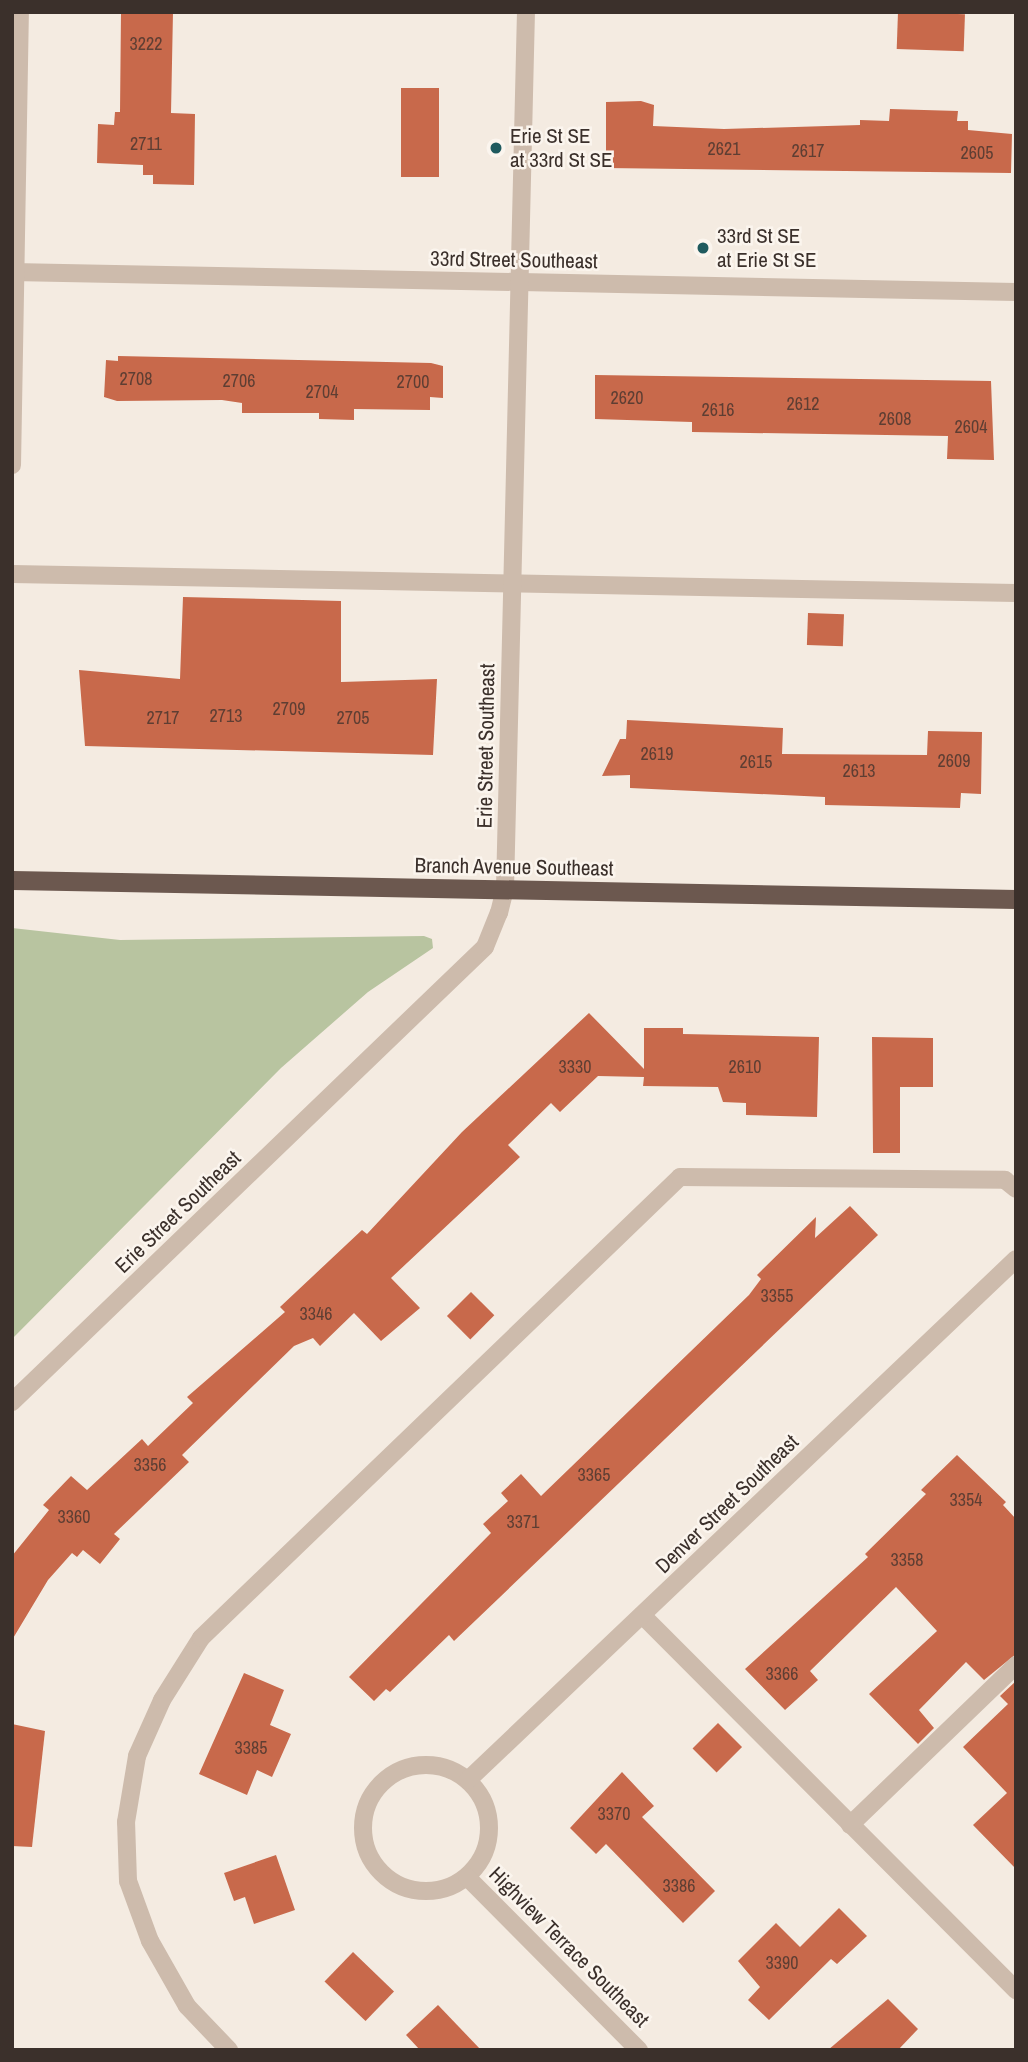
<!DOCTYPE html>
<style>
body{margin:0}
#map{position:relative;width:1028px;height:2062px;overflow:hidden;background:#f4ebe1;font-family:"Archivo Narrow",sans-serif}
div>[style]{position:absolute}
.green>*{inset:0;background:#b8c4a0}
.building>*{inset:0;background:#c8694b;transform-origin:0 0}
.service>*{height:18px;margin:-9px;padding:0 9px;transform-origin:9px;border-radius:9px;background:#cdbbac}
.minor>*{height:18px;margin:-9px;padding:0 9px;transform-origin:9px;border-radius:9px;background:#cdbbac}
.minor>.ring{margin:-9px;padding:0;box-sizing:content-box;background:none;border:18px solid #cdbbac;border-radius:50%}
.trunk>*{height:19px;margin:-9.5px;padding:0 9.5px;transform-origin:9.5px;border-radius:9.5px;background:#6c584f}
.dots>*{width:19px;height:19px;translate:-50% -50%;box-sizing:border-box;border:4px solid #fbf5ee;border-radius:50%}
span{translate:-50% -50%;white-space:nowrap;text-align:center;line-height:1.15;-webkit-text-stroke:5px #fbf5ee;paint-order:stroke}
.number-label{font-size:18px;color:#5e3e33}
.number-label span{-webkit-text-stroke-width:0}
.poi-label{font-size:21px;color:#3b302b}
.left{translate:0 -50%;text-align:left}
.street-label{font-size:21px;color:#3b302b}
.frame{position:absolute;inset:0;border:14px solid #3b302b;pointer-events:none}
</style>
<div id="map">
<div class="green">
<i style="clip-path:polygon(12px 928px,120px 940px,424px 936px,432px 939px,433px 948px,368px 992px,281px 1068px,12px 1339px)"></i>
</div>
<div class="building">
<i style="clip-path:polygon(121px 12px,173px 12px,171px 113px,195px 114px,194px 185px,153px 184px,153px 175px,143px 175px,143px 165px,97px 163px,98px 124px,114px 125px,115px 112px,120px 112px)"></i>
<i style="left:898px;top:12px;width:67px;height:37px;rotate:2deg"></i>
<i style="left:401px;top:88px;width:38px;height:89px"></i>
<i style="clip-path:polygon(641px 101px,654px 105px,653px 126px,724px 129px,860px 125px,860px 120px,889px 121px,890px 109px,958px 111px,957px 121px,968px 121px,968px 130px,1012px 134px,1011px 173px,606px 168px,606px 102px)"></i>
<i style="clip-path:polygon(118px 356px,431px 363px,443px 366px,443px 398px,430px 397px,430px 410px,354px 409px,354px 420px,319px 419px,319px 413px,242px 413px,242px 403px,222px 400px,117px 401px,104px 397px,106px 360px,118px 361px)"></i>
<i style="clip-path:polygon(595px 375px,991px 381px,994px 460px,947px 459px,948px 436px,692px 432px,692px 422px,595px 419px)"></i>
<i style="clip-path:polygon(183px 597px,341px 601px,341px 682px,437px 679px,433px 755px,85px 746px,79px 670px,180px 679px)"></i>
<i style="left:808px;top:613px;width:36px;height:32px;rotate:2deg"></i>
<i style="clip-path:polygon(627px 720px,783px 728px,782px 754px,927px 755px,928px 731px,982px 732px,981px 794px,961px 793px,960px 808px,825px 805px,825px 797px,630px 788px,630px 775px,602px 776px,620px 739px,626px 739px)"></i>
<i style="clip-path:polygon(589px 1013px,644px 1069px,644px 1028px,683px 1028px,683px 1034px,819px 1037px,817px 1117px,746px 1115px,746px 1103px,723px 1102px,718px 1087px,643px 1086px,644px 1077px,598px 1076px,560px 1112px,551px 1103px,508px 1145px,520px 1157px,391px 1278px,420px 1308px,381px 1341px,354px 1313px,320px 1346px,313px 1338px,294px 1346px,182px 1455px,189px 1462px,114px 1534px,120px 1539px,100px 1564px,83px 1550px,77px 1557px,72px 1553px,48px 1580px,12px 1640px,12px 1556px,49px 1510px,43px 1505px,71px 1476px,87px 1490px,142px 1439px,148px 1446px,193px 1403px,187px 1397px,285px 1312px,280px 1307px,362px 1230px,367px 1234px,462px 1132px)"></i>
<i style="clip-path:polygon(872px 1037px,933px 1038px,933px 1087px,900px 1087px,900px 1153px,873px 1153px)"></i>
<i style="clip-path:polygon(850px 1206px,878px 1235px,454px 1641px,449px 1635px,390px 1692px,386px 1689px,374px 1701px,349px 1677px,491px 1533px,483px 1524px,508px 1501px,501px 1493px,521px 1474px,541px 1496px,749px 1295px,761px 1279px,757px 1275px,816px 1217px,815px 1238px)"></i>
<i style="left:471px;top:1292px;width:33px;height:34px;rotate:45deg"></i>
<i style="clip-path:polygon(957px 1455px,1006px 1502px,1003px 1505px,1016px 1519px,1016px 1654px,984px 1680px,966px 1662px,919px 1710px,934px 1728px,918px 1744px,869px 1694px,937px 1631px,896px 1587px,810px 1671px,818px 1680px,785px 1710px,745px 1669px,868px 1557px,865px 1554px,926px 1494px,921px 1490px)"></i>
<i style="clip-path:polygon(244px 1673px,284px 1690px,270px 1725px,291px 1734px,272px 1777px,257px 1770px,247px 1795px,199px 1774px)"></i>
<i style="clip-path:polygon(1016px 1681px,1016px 1869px,973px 1825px,1007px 1793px,963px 1747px,1008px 1704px,1000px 1696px)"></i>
<i style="left:718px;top:1723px;width:34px;height:36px;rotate:45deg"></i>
<i style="clip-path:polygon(12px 1724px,45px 1731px,32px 1847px,12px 1846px)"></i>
<i style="clip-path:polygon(622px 1772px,654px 1806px,642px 1817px,715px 1891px,683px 1923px,606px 1844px,596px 1854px,570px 1828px)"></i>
<i style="clip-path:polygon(276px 1855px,295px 1910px,254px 1924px,245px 1897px,234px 1901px,224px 1873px)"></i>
<i style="clip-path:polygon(839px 1908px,867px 1936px,837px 1964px,831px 1959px,769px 2020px,748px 2000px,760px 1987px,738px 1961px,776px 1923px,800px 1947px)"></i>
<i style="left:353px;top:1952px;width:57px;height:41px;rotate:44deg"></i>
<i style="clip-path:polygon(888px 1999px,918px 2029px,898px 2050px,828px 2050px)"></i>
<i style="clip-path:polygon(438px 2005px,481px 2050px,420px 2050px,406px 2035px)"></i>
</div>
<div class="service">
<i style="left:12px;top:574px;width:1004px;rotate:1.08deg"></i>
<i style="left:642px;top:1615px;width:530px;rotate:45.08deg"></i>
<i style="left:850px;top:1825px;width:231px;rotate:-43.9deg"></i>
<i style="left:229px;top:2050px;width:61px;rotate:-133.7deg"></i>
<i style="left:187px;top:2006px;width:75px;rotate:-119.6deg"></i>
<i style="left:150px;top:1941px;width:64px;rotate:-110.1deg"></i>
<i style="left:128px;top:1881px;width:59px;rotate:-91.9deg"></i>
<i style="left:126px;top:1822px;width:67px;rotate:-80.5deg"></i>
<i style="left:137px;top:1756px;width:61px;rotate:-65.9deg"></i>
<i style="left:162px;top:1700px;width:73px;rotate:-57.8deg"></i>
<i style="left:201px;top:1638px;width:665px;rotate:-43.9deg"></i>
<i style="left:680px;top:1177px;width:325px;rotate:0.5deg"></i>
<i style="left:1005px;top:1180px;width:14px;rotate:39deg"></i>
</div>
<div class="minor">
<i style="left:12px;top:272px;width:1004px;rotate:1.14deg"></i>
<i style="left:12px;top:465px;width:453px;rotate:-89deg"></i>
<i style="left:12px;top:1402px;width:656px;rotate:-43.89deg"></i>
<i style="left:485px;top:947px;width:37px;rotate:-68deg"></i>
<i style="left:499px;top:913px;width:25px;rotate:-76deg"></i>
<i style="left:505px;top:889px;width:877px;rotate:-88.63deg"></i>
<i class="ring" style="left:363px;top:1765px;width:108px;height:108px"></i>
<i style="left:468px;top:1780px;width:756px;rotate:-43.55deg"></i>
<i style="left:467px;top:1877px;width:244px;rotate:45.2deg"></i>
</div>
<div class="trunk">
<i style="left:12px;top:880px;width:1004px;rotate:1.08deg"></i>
</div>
<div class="dots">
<i style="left:496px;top:148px;background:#1f5a5e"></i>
<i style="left:703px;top:248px;background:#1f5a5e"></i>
</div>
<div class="number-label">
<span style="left:146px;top:44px">3222</span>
<span style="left:146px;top:144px">2711</span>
<span style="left:724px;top:149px">2621</span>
<span style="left:808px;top:151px">2617</span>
<span style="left:977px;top:153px">2605</span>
<span style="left:136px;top:379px">2708</span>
<span style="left:239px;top:381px">2706</span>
<span style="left:413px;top:382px">2700</span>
<span style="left:322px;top:392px">2704</span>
<span style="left:627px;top:398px">2620</span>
<span style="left:803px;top:404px">2612</span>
<span style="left:718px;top:410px">2616</span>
<span style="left:895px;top:419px">2608</span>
<span style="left:971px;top:427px">2604</span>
<span style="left:289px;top:709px">2709</span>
<span style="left:226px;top:716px">2713</span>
<span style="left:163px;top:718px">2717</span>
<span style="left:353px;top:718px">2705</span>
<span style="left:657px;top:754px">2619</span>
<span style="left:954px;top:761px">2609</span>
<span style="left:756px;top:762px">2615</span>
<span style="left:859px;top:771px">2613</span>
<span style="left:575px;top:1067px">3330</span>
<span style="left:745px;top:1067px">2610</span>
<span style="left:777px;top:1296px">3355</span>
<span style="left:316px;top:1314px">3346</span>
<span style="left:150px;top:1465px">3356</span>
<span style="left:594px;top:1475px">3365</span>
<span style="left:966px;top:1500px">3354</span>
<span style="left:74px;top:1517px">3360</span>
<span style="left:523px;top:1522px">3371</span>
<span style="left:907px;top:1560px">3358</span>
<span style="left:782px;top:1674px">3366</span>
<span style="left:251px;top:1748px">3385</span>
<span style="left:614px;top:1814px">3370</span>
<span style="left:679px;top:1886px">3386</span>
<span style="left:782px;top:1963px">3390</span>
</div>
<div class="poi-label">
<span class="left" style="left:510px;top:148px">Erie St SE<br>at 33rd St SE</span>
<span class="left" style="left:717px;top:248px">33rd St SE<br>at Erie St SE</span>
</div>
<div class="street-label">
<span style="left:514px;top:260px;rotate:1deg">33rd Street Southeast</span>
<span style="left:486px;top:746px;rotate:-89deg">Erie Street Southeast</span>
<span style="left:514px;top:867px;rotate:1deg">Branch Avenue Southeast</span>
<span style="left:178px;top:1212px;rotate:-44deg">Erie Street Southeast</span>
<span style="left:727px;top:1504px;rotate:-44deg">Denver Street Southeast</span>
<span style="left:569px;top:1947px;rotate:45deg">Highview Terrace Southeast</span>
</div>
<div class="frame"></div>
</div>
